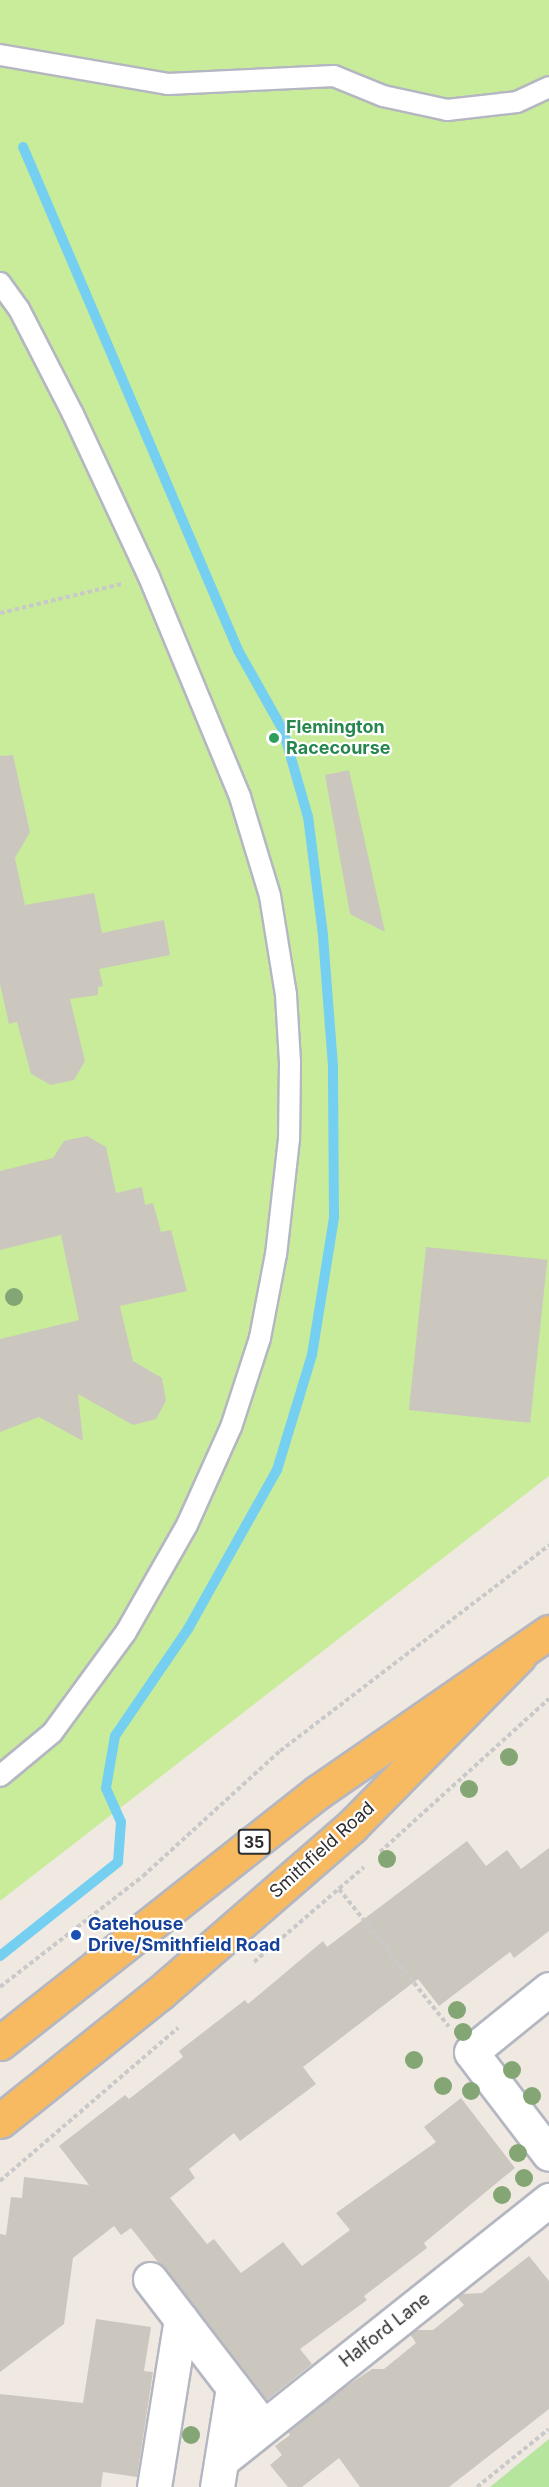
<!DOCTYPE html>
<style>
body{margin:0}
#map{position:relative;width:549px;height:2487px;overflow:hidden;background:#efe9e1;font-family:Inter,sans-serif}
div>[style]{position:absolute}
.green>*{inset:0;background:#b6e59e}
.pitch>*{inset:0;background:#c9ec9a}
.stream>*{height:10px;margin:-5px;padding:0 5px;transform-origin:5px;border-radius:5px;background:#75cff0}
.building>*{inset:0;background:#cbc7bf;transform-origin:0 0}
.path>*{height:4px;margin-top:-2px;transform-origin:0;background:repeating-linear-gradient(90deg,#c9c9c9 0 4.5px,transparent 0 7.5px)}
.roads{filter:drop-shadow(2px 0 #b4b7c1) drop-shadow(-2px 0 #b4b7c1) drop-shadow(0 2px #b4b7c1) drop-shadow(0 -2px #b4b7c1)}
.service>*{height:20px;margin:-10px;padding:0 10px;transform-origin:10px;border-radius:10px;background:#fff}
.minor>*{height:33px;margin:-16.5px;padding:0 16.5px;transform-origin:16.5px;border-radius:16.5px;background:#fff}
.trunk>*{height:33px;margin:-16.5px;padding:0 16.5px;transform-origin:16.5px;border-radius:16.5px;background:#f8ba60}
.trees>*{width:18px;height:18px;margin:-9px;border-radius:50%;background:#84a574}
.dots>*{width:16px;height:16px;translate:-50% -50%;box-sizing:border-box;border:3px solid #fff;border-radius:50%}
span{translate:-50% -50%;white-space:nowrap;text-align:center;line-height:1.15;-webkit-text-stroke:4.5px #fff;paint-order:stroke}
.shield-label span{padding:2px 4px;background:#fff;border:2px solid;border-radius:4px;-webkit-text-stroke-width:0}
.shield-label{font-size:16px;color:#2e2e2e;font-weight:700}
.leisure-label{font-size:18px;color:#27864d;font-weight:700}
.left{translate:0 -50%;text-align:left}
.street-label{font-size:18px;color:#2e2e2e}
.transit-label{font-size:18px;color:#164399;font-weight:700}
</style>
<div id="map">
<div class="green">
<i style="clip-path:polygon(549px 2439px,549px 2487px,490px 2487px)"></i>
</div>
<div class="pitch">
<i style="clip-path:polygon(0 0,549px 0,549px 1476px,0 1901px)"></i>
</div>
<div class="stream">
<i style="left:0;top:1956px;width:151px;rotate:-38.5deg"></i>
<i style="left:118px;top:1862px;width:40px;rotate:-85.7deg"></i>
<i style="left:121px;top:1822px;width:37px;rotate:-114deg"></i>
<i style="left:106px;top:1788px;width:53px;rotate:-80.2deg"></i>
<i style="left:115px;top:1736px;width:130px;rotate:-55.7deg"></i>
<i style="left:188px;top:1629px;width:182px;rotate:-60.8deg"></i>
<i style="left:277px;top:1470px;width:120px;rotate:-73.1deg"></i>
<i style="left:312px;top:1355px;width:140px;rotate:-80.9deg"></i>
<i style="left:334px;top:1217px;width:151px;rotate:-90.4deg"></i>
<i style="left:333px;top:1066px;width:131px;rotate:-94.4deg"></i>
<i style="left:323px;top:935px;width:119px;rotate:-97.2deg"></i>
<i style="left:308px;top:817px;width:91px;rotate:-106deg"></i>
<i style="left:283px;top:730px;width:92px;rotate:-119.4deg"></i>
<i style="left:238px;top:650px;width:547px;rotate:-113.14deg"></i>
</div>
<div class="building">
<i style="clip-path:polygon(13px 755px,30px 832px,15px 858px,25px 905px,94px 893px,102px 933px,164px 920px,170px 955px,99px 969px,103px 986px,98px 987px,98px 995px,70px 999px,85px 1061px,74px 1080px,51px 1085px,31px 1074px,17px 1022px,9px 1024px,0 984px,0 756px)"></i>
<i style="clip-path:polygon(349px 770px,385px 932px,350px 914px,325px 775px)"></i>
<i style="clip-path:polygon(87px 1136px,106px 1147px,116px 1193px,142px 1187px,145px 1205px,153px 1203px,161px 1232px,171px 1230px,187px 1291px,120px 1306px,133px 1361px,162px 1378px,166px 1401px,156px 1419px,133px 1425px,78px 1394px,83px 1441px,39px 1417px,0 1432px,0 1339px,79px 1320px,61px 1235px,0 1250px,0 1171px,53px 1158px,64px 1141px)"></i>
<i style="left:426px;top:1247px;width:122px;height:164px;rotate:6deg"></i>
<i style="clip-path:polygon(467px 1841px,486px 1866px,507px 1850px,521px 1869px,549px 1848px,549px 1931px,514px 1958px,510px 1952px,439px 2006px,418px 1979px,303px 2067px,316px 2084px,240px 2141px,234px 2133px,189px 2169px,195px 2178px,170px 2198px,207px 2244px,214px 2239px,241px 2273px,283px 2242px,302px 2266px,350px 2230px,336px 2213px,436px 2142px,424px 2127px,461px 2098px,515px 2168px,424px 2243px,427px 2248px,364px 2296px,367px 2300px,300px 2349px,312px 2364px,267px 2400px,131px 2228px,121px 2235px,114px 2226px,73px 2258px,64px 2324px,0 2372px,0 2234px,6px 2235px,11px 2197px,22px 2198px,24px 2177px,89px 2185px,59px 2146px,125px 2095px,129px 2099px,183px 2057px,179px 2051px,245px 2000px,248px 2004px,323px 1941px,327px 1947px)"></i>
<i style="clip-path:polygon(529px 2256px,549px 2281px,549px 2409px,449px 2487px,360px 2487px,339px 2458px,302px 2487px,288px 2487px,270px 2465px,282px 2455px,275px 2446px,290px 2435px,288px 2431px,335px 2394px,372px 2369px,384px 2369px,416px 2343px,410px 2334px,416px 2330px,433px 2330px,464px 2305px,457px 2297px,461px 2294px,482px 2293px)"></i>
<i style="clip-path:polygon(96px 2319px,151px 2327px,144px 2371px,153px 2372px,137px 2477px,103px 2472px,101px 2487px,0 2487px,0 2394px,83px 2403px)"></i>
</div>
<div class="path">
<i style="left:0;top:613px;width:125px;rotate:-13.4deg"></i>
<i style="left:380px;top:1852px;width:228px;rotate:-42.2deg"></i>
<i style="left:339px;top:1889px;width:176px;rotate:51.4deg"></i>
<i style="left:254px;top:1962px;width:145px;rotate:-40.8deg"></i>
<i style="left:0;top:1987px;width:181px;rotate:-37.8deg"></i>
<i style="left:143px;top:1876px;width:185px;rotate:-42.4deg"></i>
<i style="left:280px;top:1751px;width:339px;rotate:-37.4deg"></i>
<i style="left:0;top:2181px;width:235px;rotate:-40.7deg"></i>
<i style="left:477px;top:2487px;width:92px;rotate:-38.9deg"></i>
</div>
<div class="roads">
<div class="service">
<i style="left:0;top:55px;width:170px;rotate:9.8deg"></i>
<i style="left:168px;top:84px;width:166px;rotate:-2.8deg"></i>
<i style="left:334px;top:76px;width:53px;rotate:22.2deg"></i>
<i style="left:383px;top:96px;width:66px;rotate:12.3deg"></i>
<i style="left:447px;top:110px;width:70px;rotate:-6.5deg"></i>
<i style="left:517px;top:102px;width:35px;rotate:-25deg"></i>
<i style="left:0;top:283px;width:32px;rotate:54deg"></i>
<i style="left:19px;top:309px;width:118px;rotate:62.8deg"></i>
<i style="left:73px;top:414px;width:180px;rotate:65deg"></i>
<i style="left:149px;top:577px;width:238px;rotate:67.5deg"></i>
<i style="left:240px;top:797px;width:103px;rotate:73.1deg"></i>
<i style="left:270px;top:896px;width:100px;rotate:80.8deg"></i>
<i style="left:286px;top:995px;width:67px;rotate:86.6deg"></i>
<i style="left:290px;top:1062px;width:77px;rotate:90.7deg"></i>
<i style="left:289px;top:1139px;width:116px;rotate:96.4deg"></i>
<i style="left:276px;top:1254px;width:86px;rotate:100.8deg"></i>
<i style="left:260px;top:1338px;width:94px;rotate:108deg"></i>
<i style="left:231px;top:1427px;width:107px;rotate:114.2deg"></i>
<i style="left:187px;top:1525px;width:123px;rotate:119.7deg"></i>
<i style="left:126px;top:1632px;width:125px;rotate:126.2deg"></i>
<i style="left:52px;top:1733px;width:67px;rotate:140.4deg"></i>
</div>
<div class="minor">
<i style="left:549px;top:1989px;width:100px;rotate:141.1deg"></i>
<i style="left:471px;top:2052px;width:128px;rotate:52.6deg"></i>
<i style="left:150px;top:2279px;width:185px;rotate:52.5deg"></i>
<i style="left:222px;top:2460px;width:418px;rotate:-38.5deg"></i>
<i style="left:154px;top:2487px;width:170px;rotate:-80.9deg"></i>
<i style="left:217px;top:2487px;width:101px;rotate:-80.9deg"></i>
</div>
<div class="trunk">
<i style="left:0;top:2043px;width:405px;rotate:-38.3deg"></i>
<i style="left:318px;top:1792px;width:281px;rotate:-34.7deg"></i>
<i style="left:0;top:2121px;width:205px;rotate:-38.7deg"></i>
<i style="left:160px;top:1993px;width:254px;rotate:-41deg"></i>
<i style="left:352px;top:1826px;width:238px;rotate:-45.5deg"></i>
</div>
</div>
<div class="trees">
<i style="left:14px;top:1297px"></i>
<i style="left:509px;top:1757px"></i>
<i style="left:469px;top:1789px"></i>
<i style="left:387px;top:1859px"></i>
<i style="left:457px;top:2010px"></i>
<i style="left:463px;top:2032px"></i>
<i style="left:414px;top:2060px"></i>
<i style="left:512px;top:2070px"></i>
<i style="left:443px;top:2086px"></i>
<i style="left:471px;top:2091px"></i>
<i style="left:532px;top:2096px"></i>
<i style="left:518px;top:2153px"></i>
<i style="left:524px;top:2178px"></i>
<i style="left:502px;top:2195px"></i>
<i style="left:191px;top:2435px"></i>
</div>
<div class="dots">
<i style="left:274px;top:738px;background:#2e9e5b"></i>
<i style="left:76px;top:1935px;background:#1a4fb4"></i>
</div>
<div class="shield-label">
<span style="left:254px;top:1842px">35</span>
</div>
<div class="leisure-label">
<span class="left" style="left:286px;top:738px">Flemington<br>Racecourse</span>
</div>
<div class="street-label">
<span style="left:322px;top:1850px;rotate:-42deg">Smithfield Road</span>
<span style="left:385px;top:2330px;rotate:-38deg">Halford Lane</span>
</div>
<div class="transit-label">
<span class="left" style="left:88px;top:1935px">Gatehouse<br>Drive/Smithfield Road</span>
</div>
</div>
